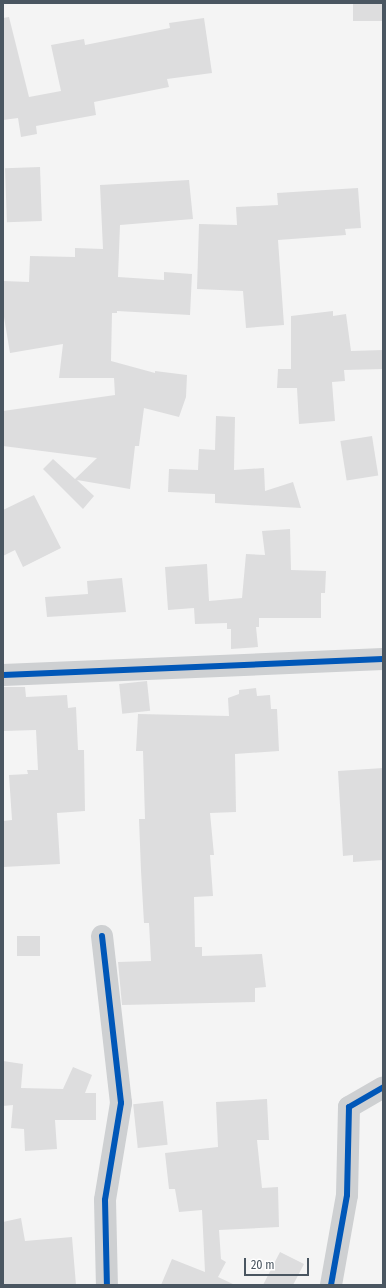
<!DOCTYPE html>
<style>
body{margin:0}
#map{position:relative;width:386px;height:1288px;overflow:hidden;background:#f4f4f4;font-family:"Fira Sans Condensed",sans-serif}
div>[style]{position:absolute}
.building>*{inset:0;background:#ddddde;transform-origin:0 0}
.minor>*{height:22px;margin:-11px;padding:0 11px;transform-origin:11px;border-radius:11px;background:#ced0d2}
.cycleway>*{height:6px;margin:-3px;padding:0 3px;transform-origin:3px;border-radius:3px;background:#0057b8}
span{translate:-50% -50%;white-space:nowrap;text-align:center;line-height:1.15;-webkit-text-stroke:3px #fff;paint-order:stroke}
.frame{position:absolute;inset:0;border:4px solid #4a5661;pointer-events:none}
.scale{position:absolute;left:244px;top:1258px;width:65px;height:18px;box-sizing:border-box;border:2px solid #4a5661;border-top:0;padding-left:5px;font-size:12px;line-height:14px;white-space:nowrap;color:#4a5661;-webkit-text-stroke:3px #fff;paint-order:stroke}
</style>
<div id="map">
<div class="building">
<i style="left:353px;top:3px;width:30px;height:18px"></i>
<i style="clip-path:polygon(9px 17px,29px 97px,61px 91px,51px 45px,84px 39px,85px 45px,170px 28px,169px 23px,204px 18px,212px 73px,167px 79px,169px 87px,94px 102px,96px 115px,36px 126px,37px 134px,21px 137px,18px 118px,3px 120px,3px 18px)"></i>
<i style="left:40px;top:167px;width:54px;height:35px;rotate:88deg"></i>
<i style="clip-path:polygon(189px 180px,193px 219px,120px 225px,118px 277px,164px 280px,164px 272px,192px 274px,190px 315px,117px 311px,117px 313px,112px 313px,111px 361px,155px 373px,155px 371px,187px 375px,186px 397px,179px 417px,144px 408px,139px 446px,135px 446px,130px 489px,77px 480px,94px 496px,83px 509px,43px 469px,53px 459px,75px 479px,97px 458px,3px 446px,3px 411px,115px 395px,114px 378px,59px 378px,63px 344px,10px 353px,3px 311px,3px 281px,29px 282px,30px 256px,75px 257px,75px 248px,103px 249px,100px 185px)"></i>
<i style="clip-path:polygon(358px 188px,361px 228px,345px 229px,346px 235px,278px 240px,284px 325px,246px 328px,243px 291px,197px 289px,199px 224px,237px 225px,236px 207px,278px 205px,277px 193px)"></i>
<i style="clip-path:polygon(333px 311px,333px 316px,346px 314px,351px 351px,383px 350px,383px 369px,344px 370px,345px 381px,332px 382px,335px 421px,299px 424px,297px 388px,277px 388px,278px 369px,291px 369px,291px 316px)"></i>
<i style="clip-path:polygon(216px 416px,235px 417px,234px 470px,264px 468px,265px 491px,293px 482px,301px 508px,215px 503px,215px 494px,168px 492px,169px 469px,198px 470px,199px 449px,215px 450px)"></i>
<i style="left:372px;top:436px;width:40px;height:32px;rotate:81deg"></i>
<i style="clip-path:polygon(34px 495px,61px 548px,23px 567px,15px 550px,3px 556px,3px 510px)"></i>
<i style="clip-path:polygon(290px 529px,291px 570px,326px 571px,325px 593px,321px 593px,321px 618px,259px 618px,259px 627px,256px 627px,258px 647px,231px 649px,231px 629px,227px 629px,227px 623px,195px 624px,194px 608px,168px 610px,165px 567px,207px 564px,209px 601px,242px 598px,246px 554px,265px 555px,262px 531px)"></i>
<i style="clip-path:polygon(122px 578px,126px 612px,47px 617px,45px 597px,88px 594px,87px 581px)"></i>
<i style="left:147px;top:681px;width:30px;height:28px;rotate:84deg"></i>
<i style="clip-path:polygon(3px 687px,25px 687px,26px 697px,67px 695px,68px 708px,76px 707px,78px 750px,84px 750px,85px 811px,57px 813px,60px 864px,3px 867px,3px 821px,12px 820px,9px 775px,28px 774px,27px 770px,38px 770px,36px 730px,3px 731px)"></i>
<i style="clip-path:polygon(256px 688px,257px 696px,270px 695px,271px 709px,277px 709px,279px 751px,235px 754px,236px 812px,210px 813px,214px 855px,210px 855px,213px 896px,194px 897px,195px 947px,202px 947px,202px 956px,262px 954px,266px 987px,255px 988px,255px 1002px,122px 1005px,118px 962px,151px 961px,149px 923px,144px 923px,141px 871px,139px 819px,145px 819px,143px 751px,136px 751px,138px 714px,229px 716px,228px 698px,239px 694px,239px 690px)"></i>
<i style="clip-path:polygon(383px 768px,383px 860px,353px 862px,353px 855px,343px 856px,338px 771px)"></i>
<i style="left:17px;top:936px;width:23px;height:20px"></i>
<i style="clip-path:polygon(3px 1061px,23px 1064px,21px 1088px,63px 1089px,73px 1067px,92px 1075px,85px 1093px,96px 1093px,96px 1120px,55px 1120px,57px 1149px,25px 1151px,24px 1129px,11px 1128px,13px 1105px,3px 1106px)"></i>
<i style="clip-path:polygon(267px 1099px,269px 1140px,257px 1140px,262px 1188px,278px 1187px,279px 1227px,219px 1230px,221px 1259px,226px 1262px,218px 1277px,235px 1285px,161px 1285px,172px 1259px,205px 1272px,202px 1210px,179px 1212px,175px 1189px,169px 1189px,165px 1153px,218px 1147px,216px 1102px)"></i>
<i style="left:163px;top:1101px;width:44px;height:30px;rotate:84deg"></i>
<i style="clip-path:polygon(21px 1218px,25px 1241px,72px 1237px,76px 1285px,3px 1285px,3px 1222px)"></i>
<i style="clip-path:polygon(280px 1252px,304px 1264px,293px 1285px,263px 1285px)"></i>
</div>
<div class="minor">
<i style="left:3px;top:675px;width:380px;rotate:-2.4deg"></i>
<i style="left:102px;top:936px;width:168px;rotate:83.5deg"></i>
<i style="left:121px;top:1103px;width:98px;rotate:99.4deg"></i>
<i style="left:105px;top:1200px;width:85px;rotate:88.7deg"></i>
<i style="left:331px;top:1285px;width:91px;rotate:-79.9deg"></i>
<i style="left:347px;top:1195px;width:88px;rotate:-88.7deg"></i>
<i style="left:349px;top:1107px;width:39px;rotate:-30deg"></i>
</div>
<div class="cycleway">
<i style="left:3px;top:675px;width:380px;rotate:-2.4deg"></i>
<i style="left:102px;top:936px;width:168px;rotate:83.5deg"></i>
<i style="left:121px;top:1103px;width:98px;rotate:99.4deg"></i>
<i style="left:105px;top:1200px;width:85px;rotate:88.7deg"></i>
<i style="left:331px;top:1285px;width:91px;rotate:-79.9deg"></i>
<i style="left:347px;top:1195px;width:88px;rotate:-88.7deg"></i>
<i style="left:349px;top:1107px;width:39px;rotate:-30deg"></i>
</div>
<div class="frame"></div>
<div class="scale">20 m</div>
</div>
